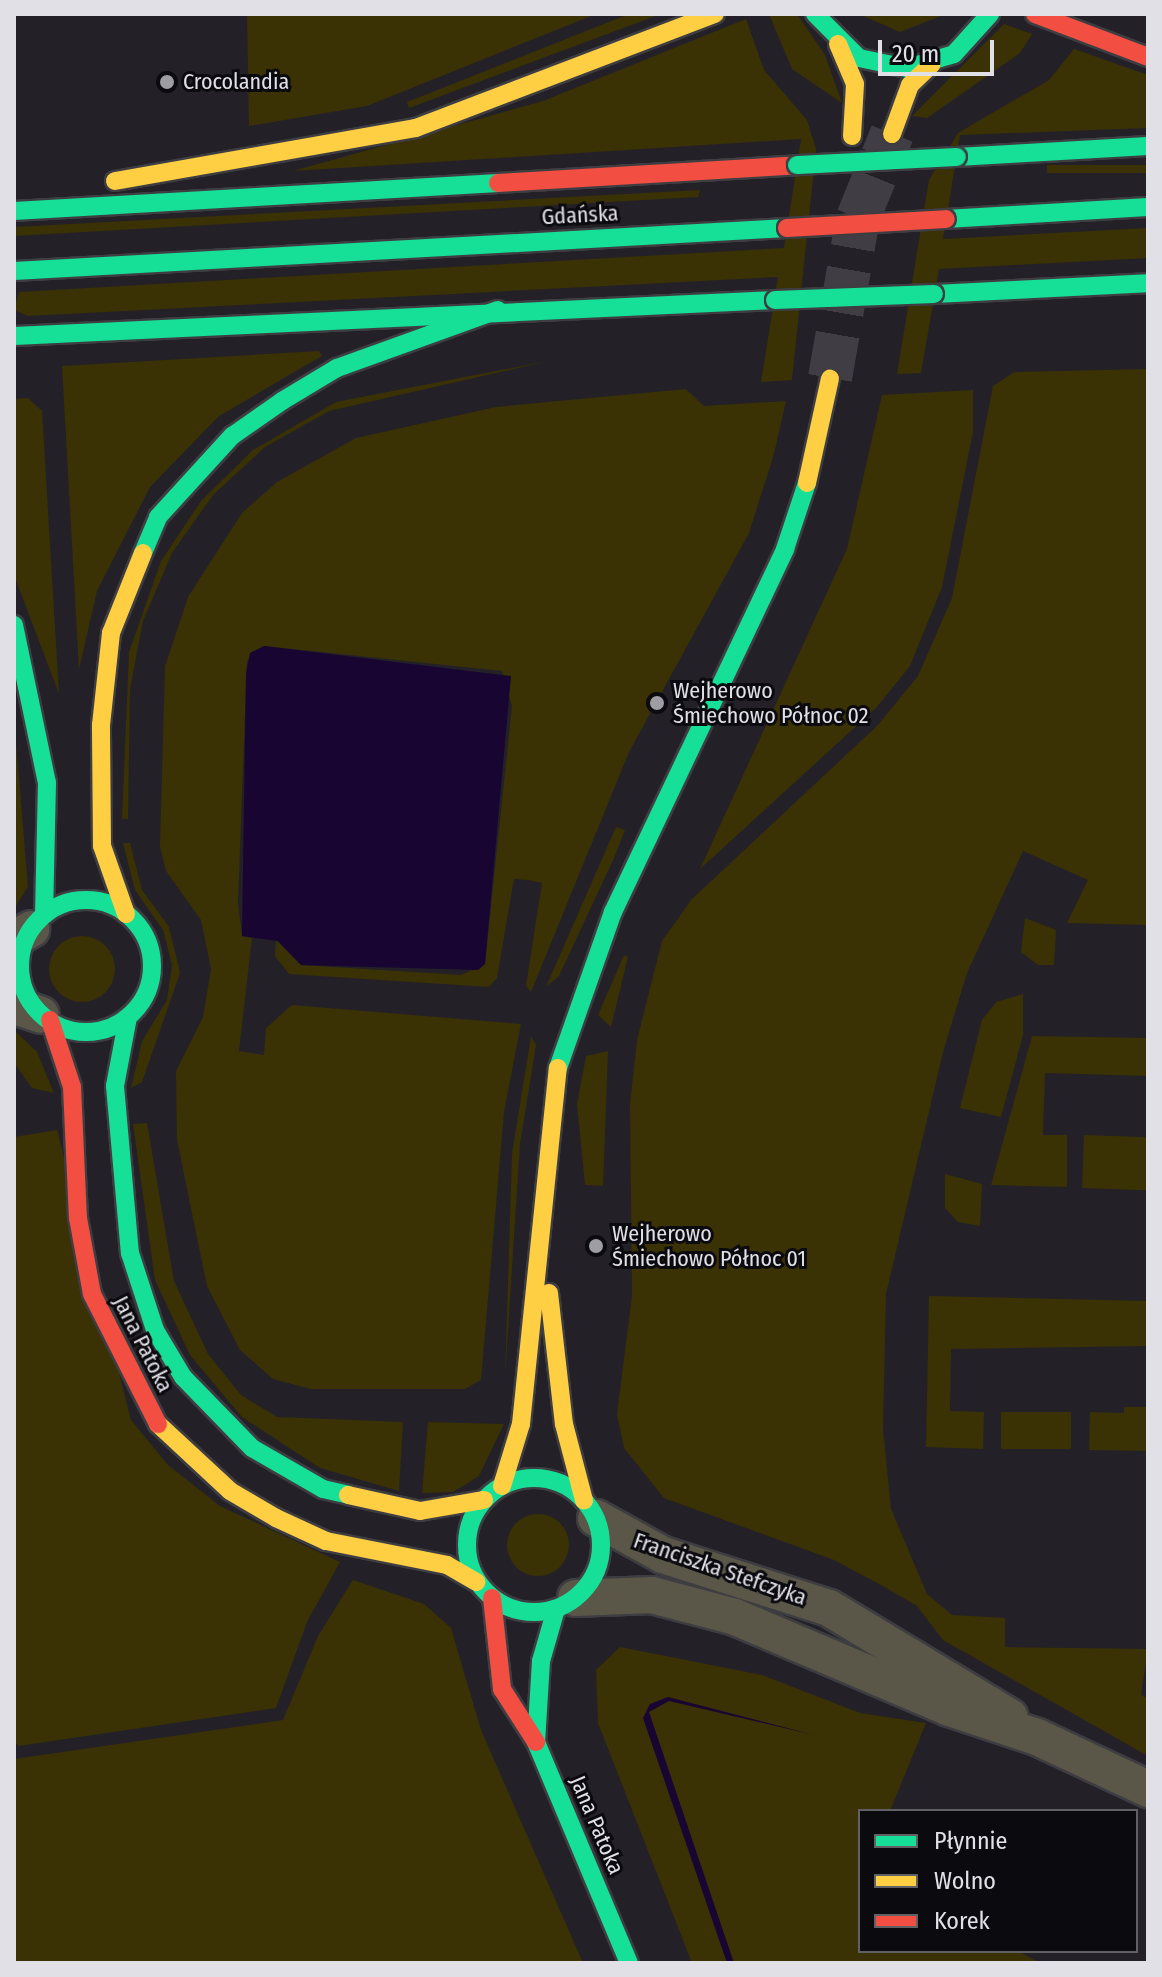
<!DOCTYPE html>
<meta charset="utf-8">
<style>
body{margin:0}
#map{position:relative;width:1162px;height:1977px;overflow:hidden;background:#232127;font-family:"Fira Sans Condensed",sans-serif}
div>[style]{position:absolute}
.green>*{inset:0;background:#3a3105;transform-origin:0 0}
.round{border-radius:50%}
.water>*{inset:0;background:#180532}
.secondary-tunnel>*{height:44px;margin-top:-22px;transform-origin:0;background:repeating-linear-gradient(90deg,#403e44 0 44px,transparent 0 66px)}
.roads{filter:drop-shadow(2px 0 #3e3d41) drop-shadow(-2px 0 #3e3d41) drop-shadow(0 2px #3e3d41) drop-shadow(0 -2px #3e3d41)}
.street>*{height:36px;margin:-18px;padding:0 18px;transform-origin:18px;border-radius:18px;background:#5a5749}
.fast>*{height:18px;margin:-9px;padding:0 9px;transform-origin:9px;border-radius:9px;background:#16e098}
.fast>.ring{margin:-9px;padding:0;box-sizing:content-box;background:none;border:18px solid #16e098;border-radius:50%}
.slow>*{height:18px;margin:-9px;padding:0 9px;transform-origin:9px;border-radius:9px;background:#ffcf43}
.jam>*{height:18px;margin:-9px;padding:0 9px;transform-origin:9px;border-radius:9px;background:#f24e42}
.bridges{filter:drop-shadow(2px 0 #3e3d41) drop-shadow(-2px 0 #3e3d41) drop-shadow(0 2px #3e3d41) drop-shadow(0 -2px #3e3d41)}
.fast-bridge>*{height:18px;margin:-9px;padding:0 9px;transform-origin:9px;border-radius:9px;background:#16e098}
.jam-bridge>*{height:18px;margin:-9px;padding:0 9px;transform-origin:9px;border-radius:9px;background:#f24e42}
.dots>*{width:22px;height:22px;translate:-50% -50%;box-sizing:border-box;border:4px solid #0b0a0e;border-radius:50%}
span{translate:-50% -50%;white-space:nowrap;text-align:center;line-height:1.15;-webkit-text-stroke:6px #0b0a0e;paint-order:stroke}
.poi-label{font-size:22px;color:#e2e0e7}
.left{translate:0 -50%;text-align:left}
.street-label{font-size:22px;color:#e2e0e7}
.frame{position:absolute;inset:0;border:16px solid #e2e0e7;pointer-events:none}
.legend{position:absolute;left:858px;top:1809px;width:280px;height:144px;box-sizing:border-box;background:#0b0a0e;border:2px solid #616065;margin:0;padding:10px 14px;list-style:none;font-size:24px;color:#e2e0e7}
.legend li{display:flex;align-items:center;gap:16px;height:40px}
.legend b{width:40px;border:2px solid #616065}
.scale{position:absolute;left:878px;top:40px;width:116px;height:36px;box-sizing:border-box;border:4px solid #e2e0e7;border-top:0;padding-left:10px;font-size:24px;line-height:28px;white-space:nowrap;color:#e2e0e7;-webkit-text-stroke:6px #0b0a0e;paint-order:stroke}
</style>
<div id="map">
<div class="green">
<i style="clip-path:polygon(247px 14px,596px 14px,367px 106px,249px 126px)"></i>
<i style="clip-path:polygon(629px 14px,661px 14px,409px 108px,407px 102px)"></i>
<i style="clip-path:polygon(769px 14px,797px 14px,825px 55px,842px 103px,792px 69px)"></i>
<i style="clip-path:polygon(859px 14px,946px 14px,900px 32px)"></i>
<i style="clip-path:polygon(746px 19px,764px 70px,807px 120px,816px 149px,792px 380px,761px 382px,778px 277px,28px 316px,14px 310px,19px 292px,784px 248px,801px 139px,293px 171px,543px 101px)"></i>
<i style="clip-path:polygon(1004px 24px,1032px 34px,1020px 53px,927px 118px,912px 116px)"></i>
<i style="clip-path:polygon(1074px 49px,1148px 75px,1148px 128px,960px 135px,943px 239px,1148px 228px,1148px 258px,939px 269px,921px 373px,897px 374px,929px 180px,958px 133px,1049px 80px)"></i>
<i style="left:1148px;top:165px;width:8px;height:101px;rotate:90deg"></i>
<i style="clip-path:polygon(700px 190px,698px 197px,14px 236px,14px 227px)"></i>
<i style="clip-path:polygon(319px 351px,322px 356px,219px 416px,150px 487px,97px 591px,79px 669px,62px 366px)"></i>
<i style="clip-path:polygon(548px 361px,329px 411px,265px 447px,213px 495px,172px 553px,143px 621px,130px 689px,128px 819px,122px 819px,129px 652px,161px 561px,201px 501px,253px 450px,336px 402px)"></i>
<i style="clip-path:polygon(1148px 369px,1148px 925px,1067px 923px,1088px 880px,1023px 851px,967px 973px,943px 1052px,886px 1294px,883px 1429px,891px 1509px,927px 1594px,952px 1615px,1005px 1618px,1005px 1647px,1148px 1649px,1141px 1695px,1148px 1698px,1148px 1756px,943px 1640px,917px 1606px,883px 1586px,834px 1560px,664px 1498px,624px 1448px,617px 1414px,632px 1296px,630px 1104px,637px 1040px,662px 941px,692px 899px,877px 726px,918px 676px,952px 598px,993px 386px,1014px 372px)"></i>
<i style="clip-path:polygon(686px 389px,704px 406px,786px 401px,774px 454px,749px 533px,629px 752px,531px 992px,526px 986px,542px 883px,528px 880px,514px 879px,497px 978px,489px 987px,289px 974px,275px 956px,276px 940px,301px 965px,461px 975px,485px 964px,512px 706px,502px 671px,264px 646px,247px 661px,238px 903px,242px 936px,252px 938px,239px 1051px,264px 1055px,266px 1028px,292px 1005px,521px 1024px,504px 1112px,481px 1380px,465px 1389px,311px 1389px,273px 1379px,240px 1350px,207px 1286px,177px 1140px,176px 1071px,203px 1017px,211px 969px,201px 920px,166px 871px,160px 847px,165px 666px,188px 597px,242px 513px,277px 482px,356px 438px,496px 407px)"></i>
<i style="clip-path:polygon(973px 390px,973px 432px,942px 587px,910px 666px,876px 708px,700px 869px,847px 549px,882px 395px)"></i>
<i style="clip-path:polygon(28px 398px,42px 411px,59px 694px,14px 575px,14px 399px)"></i>
<i style="clip-path:polygon(14px 718px,28px 887px,14px 909px)"></i>
<i style="clip-path:polygon(616px 827px,625px 830px,614px 858px,559px 976px,546px 987px)"></i>
<i style="clip-path:polygon(123px 843px,130px 843px,142px 890px,169px 927px,180px 973px,142px 1082px,131px 1088px,142px 1041px,167px 1000px,172px 965px,163px 930px,135px 890px)"></i>
<i style="clip-path:polygon(1025px 918px,1056px 930px,1054px 965px,1038px 965px,1021px 952px)"></i>
<i class="round" style="left:49px;top:936px;width:66px;height:66px"></i>
<i style="clip-path:polygon(624px 955px,628px 957px,611px 1027px,598px 1015px)"></i>
<i style="clip-path:polygon(1023px 994px,1023px 1035px,1001px 1117px,960px 1108px,982px 1020px,996px 1002px)"></i>
<i style="clip-path:polygon(14px 1030px,37px 1052px,54px 1093px,32px 1088px,14px 1063px)"></i>
<i style="clip-path:polygon(531px 1036px,536px 1045px,520px 1144px,505px 1377px,512px 1154px)"></i>
<i style="clip-path:polygon(1032px 1036px,1148px 1038px,1148px 1076px,1045px 1073px,1043px 1135px,1067px 1135px,1067px 1187px,991px 1185px)"></i>
<i style="clip-path:polygon(608px 1051px,603px 1186px,585px 1185px,577px 1104px,586px 1056px)"></i>
<i style="clip-path:polygon(147px 1123px,174px 1281px,208px 1354px,241px 1395px,277px 1417px,403px 1422px,399px 1491px,320px 1468px,242px 1417px,190px 1355px,155px 1280px,133px 1124px)"></i>
<i style="clip-path:polygon(57px 1130px,131px 1420px,168px 1465px,220px 1506px,340px 1562px,307px 1622px,276px 1708px,18px 1746px,14px 1740px,14px 1137px)"></i>
<i style="left:1084px;top:1135px;width:64px;height:53px;rotate:2deg"></i>
<i style="clip-path:polygon(945px 1174px,982px 1184px,980px 1226px,958px 1222px,945px 1208px)"></i>
<i style="clip-path:polygon(929px 1296px,1148px 1301px,1148px 1346px,951px 1349px,950px 1411px,984px 1412px,983px 1449px,926px 1447px)"></i>
<i style="clip-path:polygon(1124px 1407px,1148px 1407px,1148px 1451px,1089px 1450px,1090px 1412px,1124px 1413px)"></i>
<i style="left:1001px;top:1412px;width:70px;height:37px"></i>
<i style="clip-path:polygon(428px 1422px,504px 1424px,479px 1476px,453px 1492px,422px 1493px)"></i>
<i class="round" style="left:507px;top:1514px;width:62px;height:62px"></i>
<i style="clip-path:polygon(353px 1580px,424px 1604px,451px 1628px,481px 1730px,583px 1963px,14px 1963px,14px 1759px,283px 1720px,318px 1636px)"></i>
<i style="clip-path:polygon(620px 1647px,762px 1675px,860px 1713px,926px 1723px,890px 1811px,860px 1811px,860px 1951px,1018px 1951px,1040px 1963px,692px 1963px,598px 1723px,596px 1670px)"></i>
</div>
<div class="water">
<i style="clip-path:polygon(264px 646px,511px 676px,485px 964px,478px 970px,301px 965px,278px 941px,242px 936px,246px 673px,250px 653px)"></i>
<i style="clip-path:polygon(668px 1697px,814px 1735px,669px 1701px,649px 1712px,734px 1963px,727px 1963px,643px 1718px,650px 1704px)"></i>
</div>
<div class="secondary-tunnel">
<i style="left:830px;top:378px;width:162px;rotate:-80.1deg"></i>
<i style="left:858px;top:218px;width:91px;rotate:-68deg"></i>
</div>
<div class="roads">
<div class="street">
<i style="left:14px;top:939px;width:20px;rotate:-30deg"></i>
<i style="left:14px;top:1006px;width:28px;rotate:18deg"></i>
<i style="left:596px;top:1518px;width:77px;rotate:28.9deg"></i>
<i style="left:663px;top:1555px;width:174px;rotate:17.7deg"></i>
<i style="left:829px;top:1608px;width:211px;rotate:31.1deg"></i>
<i style="left:576px;top:1598px;width:76px;rotate:-2.3deg"></i>
<i style="left:652px;top:1595px;width:86px;rotate:14.8deg"></i>
<i style="left:735px;top:1617px;width:233px;rotate:23deg"></i>
<i style="left:949px;top:1708px;width:93px;rotate:18.2deg"></i>
<i style="left:1037px;top:1737px;width:123px;rotate:25.1deg"></i>
</div>
<div class="fast">
<i style="left:815px;top:14px;width:62px;rotate:45deg"></i>
<i style="left:859px;top:58px;width:49px;rotate:11.8deg"></i>
<i style="left:907px;top:68px;width:49px;rotate:-16.6deg"></i>
<i style="left:954px;top:54px;width:54px;rotate:-48deg"></i>
<i style="left:957px;top:157px;width:191px;rotate:-3.3deg"></i>
<i style="left:14px;top:211px;width:485px;rotate:-3.3deg"></i>
<i style="left:946px;top:219px;width:202px;rotate:-3.4deg"></i>
<i style="left:14px;top:271px;width:774px;rotate:-3.18deg"></i>
<i style="left:934px;top:294px;width:214px;rotate:-2.9deg"></i>
<i style="left:14px;top:336px;width:762px;rotate:-2.71deg"></i>
<i style="left:143px;top:553px;width:39px;rotate:-67deg"></i>
<i style="left:158px;top:517px;width:110px;rotate:-47.6deg"></i>
<i style="left:232px;top:436px;width:61px;rotate:-35deg"></i>
<i style="left:282px;top:401px;width:64px;rotate:-31deg"></i>
<i style="left:337px;top:368px;width:171px;rotate:-19.8deg"></i>
<i style="left:14px;top:625px;width:161px;rotate:78.2deg"></i>
<i style="left:47px;top:783px;width:132px;rotate:91.3deg"></i>
<i class="ring" style="left:20px;top:900px;width:114px;height:114px"></i>
<i style="left:128px;top:1017px;width:70px;rotate:100.7deg"></i>
<i style="left:115px;top:1086px;width:168px;rotate:84.9deg"></i>
<i style="left:130px;top:1253px;width:81px;rotate:72deg"></i>
<i style="left:155px;top:1330px;width:55px;rotate:59.2deg"></i>
<i style="left:183px;top:1377px;width:99px;rotate:45.8deg"></i>
<i style="left:252px;top:1448px;width:82px;rotate:30deg"></i>
<i style="left:323px;top:1489px;width:26px;rotate:13deg"></i>
<i style="left:558px;top:1068px;width:165px;rotate:-70.6deg"></i>
<i style="left:613px;top:912px;width:402px;rotate:-64.6deg"></i>
<i style="left:785px;top:549px;width:70px;rotate:-71.6deg"></i>
<i class="ring" style="left:467px;top:1478px;width:116px;height:116px"></i>
<i style="left:556px;top:1609px;width:54px;rotate:106.1deg"></i>
<i style="left:541px;top:1661px;width:81px;rotate:93.5deg"></i>
<i style="left:536px;top:1742px;width:240px;rotate:67.2deg"></i>
</div>
<div class="slow">
<i style="left:838px;top:44px;width:43px;rotate:67deg"></i>
<i style="left:855px;top:84px;width:52px;rotate:93.3deg"></i>
<i style="left:892px;top:134px;width:52px;rotate:-69.8deg"></i>
<i style="left:910px;top:85px;width:30px;rotate:-44deg"></i>
<i style="left:115px;top:181px;width:306px;rotate:-10deg"></i>
<i style="left:416px;top:128px;width:320px;rotate:-20.9deg"></i>
<i style="left:807px;top:483px;width:107px;rotate:-77.6deg"></i>
<i style="left:126px;top:914px;width:72px;rotate:-109.4deg"></i>
<i style="left:102px;top:846px;width:121px;rotate:-90.5deg"></i>
<i style="left:101px;top:725px;width:93px;rotate:-83.8deg"></i>
<i style="left:111px;top:633px;width:86px;rotate:-68.2deg"></i>
<i style="left:549px;top:1293px;width:132px;rotate:83.5deg"></i>
<i style="left:564px;top:1424px;width:79px;rotate:75.3deg"></i>
<i style="left:158px;top:1424px;width:98px;rotate:42.9deg"></i>
<i style="left:230px;top:1491px;width:53px;rotate:30.4deg"></i>
<i style="left:276px;top:1518px;width:55px;rotate:24.7deg"></i>
<i style="left:326px;top:1541px;width:123px;rotate:11.2deg"></i>
<i style="left:447px;top:1565px;width:34px;rotate:30deg"></i>
<i style="left:502px;top:1486px;width:65px;rotate:-73deg"></i>
<i style="left:521px;top:1424px;width:358px;rotate:-84.1deg"></i>
<i style="left:348px;top:1495px;width:74px;rotate:12.5deg"></i>
<i style="left:420px;top:1511px;width:65px;rotate:-9.8deg"></i>
</div>
<div class="jam">
<i style="left:1035px;top:14px;width:121px;rotate:20.8deg"></i>
<i style="left:498px;top:183px;width:300px;rotate:-3.4deg"></i>
<i style="left:50px;top:1020px;width:71px;rotate:71.8deg"></i>
<i style="left:72px;top:1087px;width:131px;rotate:87.4deg"></i>
<i style="left:78px;top:1218px;width:77px;rotate:79.6deg"></i>
<i style="left:92px;top:1294px;width:146px;rotate:63.1deg"></i>
<i style="left:492px;top:1598px;width:92px;rotate:83.7deg"></i>
<i style="left:502px;top:1689px;width:63px;rotate:57.3deg"></i>
</div>
</div>
<div class="bridges">
<div class="fast-bridge">
<i style="left:797px;top:165px;width:160px;rotate:-2.9deg"></i>
<i style="left:775px;top:300px;width:159px;rotate:-2.2deg"></i>
</div>
<div class="jam-bridge">
<i style="left:787px;top:228px;width:159px;rotate:-3.2deg"></i>
</div>
</div>
<div class="dots">
<i style="left:167px;top:82px;background:#9f9da4"></i>
<i style="left:657px;top:703px;background:#9f9da4"></i>
<i style="left:596px;top:1246px;background:#9f9da4"></i>
</div>
<div class="poi-label">
<span class="left" style="left:183px;top:82px">Crocolandia</span>
<span class="left" style="left:673px;top:703px">Wejherowo<br>Śmiechowo Północ 02</span>
<span class="left" style="left:612px;top:1246px">Wejherowo<br>Śmiechowo Północ 01</span>
</div>
<div class="street-label">
<span style="left:580px;top:215px;rotate:-3deg">Gdańska</span>
<span style="left:143px;top:1344px;rotate:63deg">Jana Patoka</span>
<span style="left:720px;top:1569px;rotate:19deg">Franciszka Stefczyka</span>
<span style="left:597px;top:1825px;rotate:67deg">Jana Patoka</span>
</div>
<div class="frame"></div>
<ul class="legend">
<li><b style="height:10px;background:#16e098"></b>Płynnie</li>
<li><b style="height:10px;background:#ffcf43"></b>Wolno</li>
<li><b style="height:10px;background:#f24e42"></b>Korek</li>
</ul>
<div class="scale">20 m</div>
</div>
